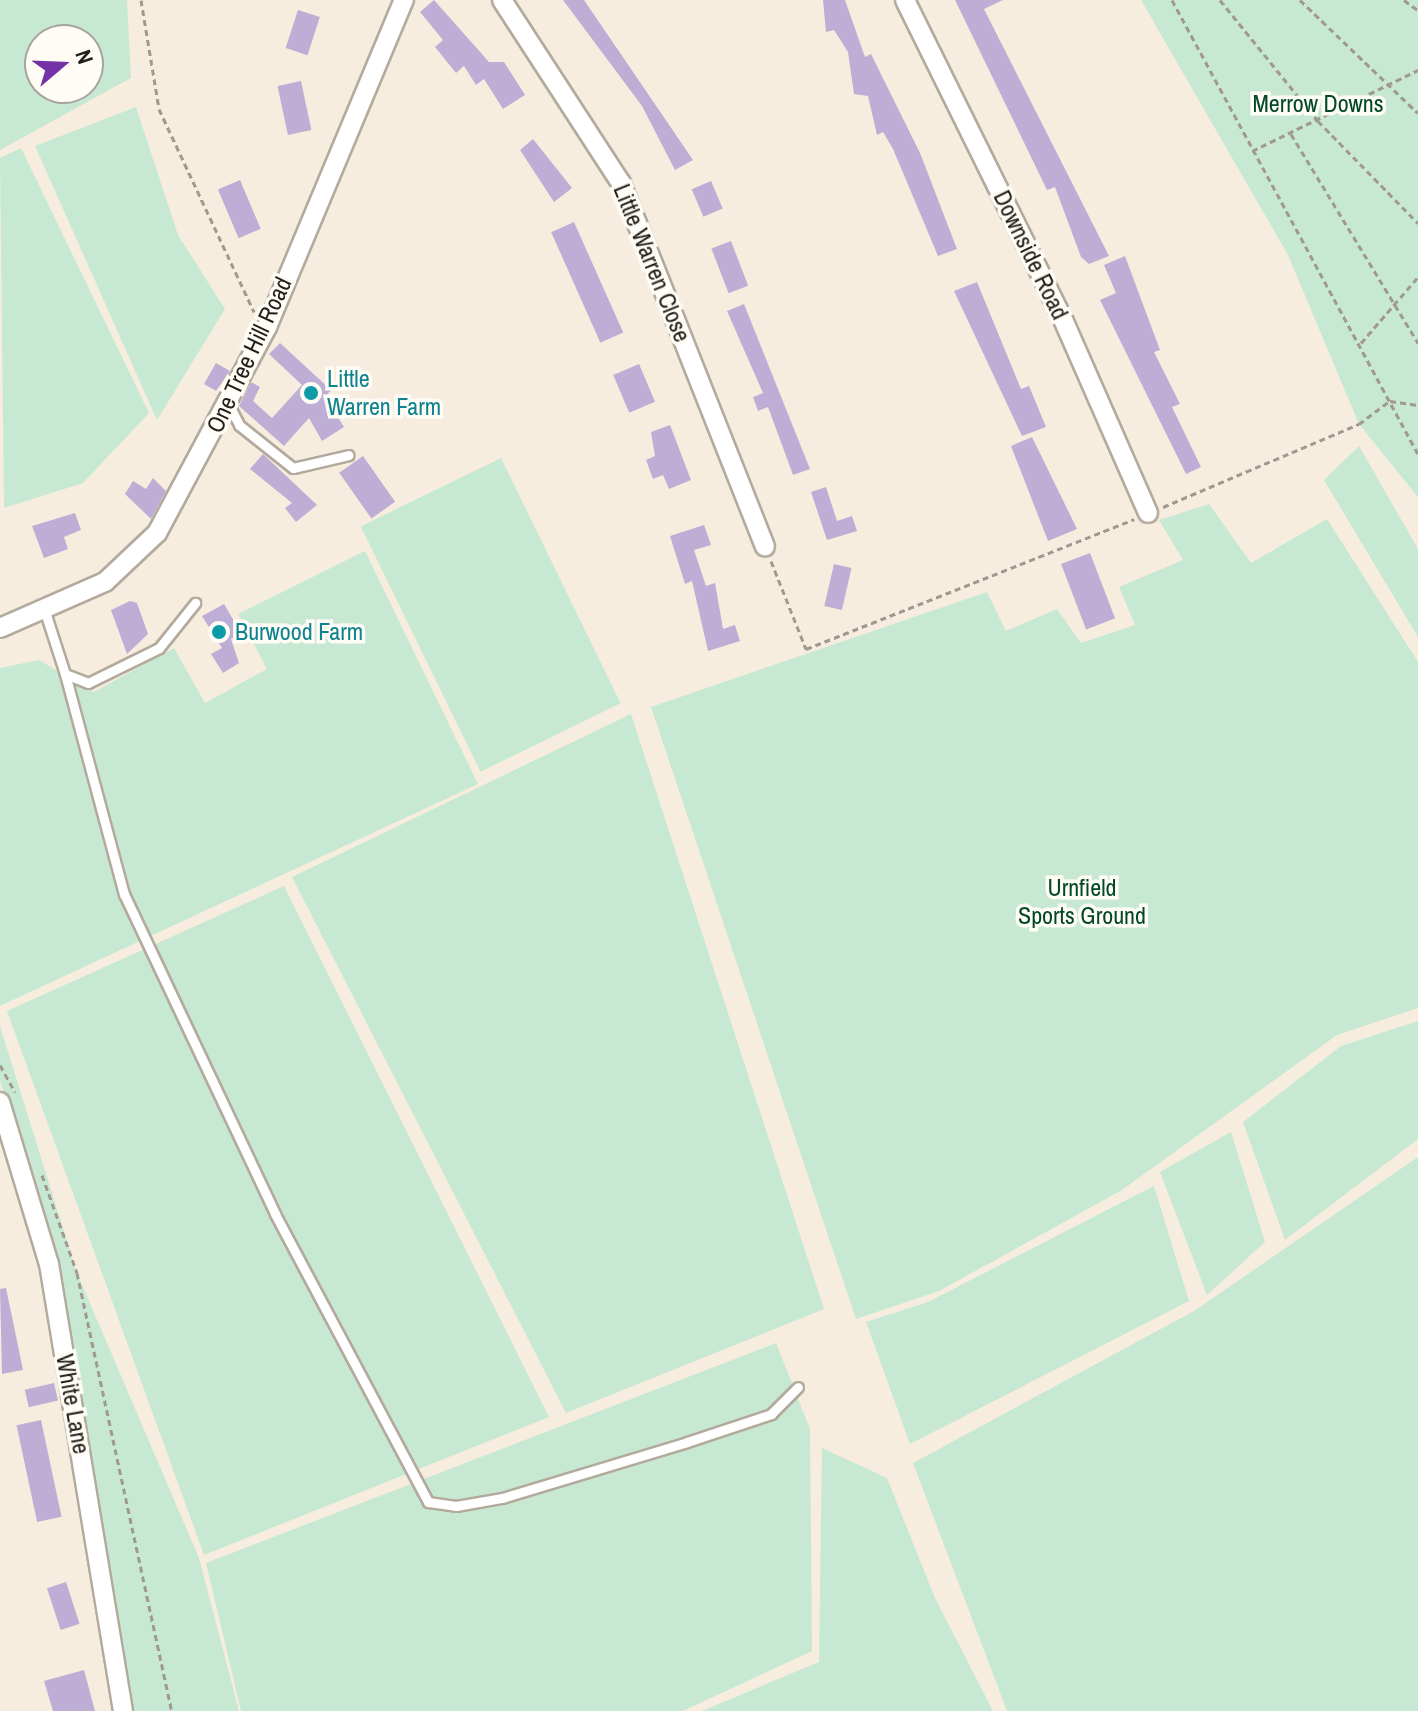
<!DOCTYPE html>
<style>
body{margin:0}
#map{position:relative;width:1418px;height:1711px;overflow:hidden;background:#f7eddf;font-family:"Archivo Narrow",sans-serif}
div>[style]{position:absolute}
.green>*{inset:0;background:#c7e8d2;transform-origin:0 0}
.building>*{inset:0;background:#beaed5;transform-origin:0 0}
.path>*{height:3px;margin-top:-1.5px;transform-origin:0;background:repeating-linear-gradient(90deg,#a0998f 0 6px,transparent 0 10px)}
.roads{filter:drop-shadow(2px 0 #b3aa9d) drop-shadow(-2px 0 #b3aa9d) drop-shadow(0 2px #b3aa9d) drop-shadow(0 -2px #b3aa9d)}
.lane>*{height:9px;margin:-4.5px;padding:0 4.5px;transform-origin:4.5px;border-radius:4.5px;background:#fff}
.street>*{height:18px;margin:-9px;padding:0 9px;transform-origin:9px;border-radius:9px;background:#fff}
.dots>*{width:22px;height:22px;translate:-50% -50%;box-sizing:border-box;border:4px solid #fffbf5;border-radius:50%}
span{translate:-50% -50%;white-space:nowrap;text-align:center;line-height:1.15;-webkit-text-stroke:7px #fffbf5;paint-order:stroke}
.park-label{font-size:24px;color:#004826}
.street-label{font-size:24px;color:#221f1a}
.culture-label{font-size:24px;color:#0d838f}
.left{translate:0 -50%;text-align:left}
.north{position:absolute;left:24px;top:24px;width:80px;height:80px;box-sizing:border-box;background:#fffbf5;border:2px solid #a7a39d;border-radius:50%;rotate:71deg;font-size:22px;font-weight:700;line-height:32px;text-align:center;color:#221f1a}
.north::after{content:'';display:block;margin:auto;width:28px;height:36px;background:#7532a7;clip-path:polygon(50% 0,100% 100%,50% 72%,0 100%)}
</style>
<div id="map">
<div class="green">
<i style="clip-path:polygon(evenodd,0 0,127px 0,131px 78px,0 150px,0 0,40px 40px,88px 40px,88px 88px,40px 88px,40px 40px)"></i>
<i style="clip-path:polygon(1141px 0,1418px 0,1418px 497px,1359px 424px,1288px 255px)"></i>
<i style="clip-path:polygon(136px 107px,178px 235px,225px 309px,157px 420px,35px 146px)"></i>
<i style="clip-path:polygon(21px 148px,149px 413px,83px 483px,4px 508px,0 158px)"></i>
<i style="clip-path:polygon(1359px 446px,1418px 549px,1418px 637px,1324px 480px)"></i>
<i style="left:501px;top:458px;width:273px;height:156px;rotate:64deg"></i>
<i style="clip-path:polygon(1209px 504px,1251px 563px,1327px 519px,1418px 662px,1418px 1008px,1337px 1035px,1122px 1190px,939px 1291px,856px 1319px,651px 707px,987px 592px,1006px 631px,1057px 609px,1081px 643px,1135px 625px,1119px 587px,1183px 560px,1159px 520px)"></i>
<i style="clip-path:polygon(365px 551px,478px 784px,0 1006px,0 668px,39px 660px,94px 692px,174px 648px,205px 703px,267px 669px,238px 614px)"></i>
<i style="clip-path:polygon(631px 714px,824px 1309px,566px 1413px,292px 877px)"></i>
<i style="clip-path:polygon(284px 886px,549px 1417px,204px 1555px,7px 1011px)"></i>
<i style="clip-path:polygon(1418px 1021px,1418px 1139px,1285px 1240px,1243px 1122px,1341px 1046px)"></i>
<i style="clip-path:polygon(0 1026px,77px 1273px,199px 1558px,239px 1711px,132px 1711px,71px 1340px,0 1080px)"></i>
<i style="clip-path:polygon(1231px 1132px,1265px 1242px,1207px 1295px,1160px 1172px)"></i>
<i style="clip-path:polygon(1418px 1157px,1418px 1711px,1007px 1711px,913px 1463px,1194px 1311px)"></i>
<i style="clip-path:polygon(1154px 1186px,1189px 1301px,910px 1444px,866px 1322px,928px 1302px)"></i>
<i style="clip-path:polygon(776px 1343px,810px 1429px,812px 1651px,683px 1711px,241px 1711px,206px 1563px)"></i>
<i style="clip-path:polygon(822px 1448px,887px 1478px,935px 1598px,993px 1711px,702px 1711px,819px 1662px)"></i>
</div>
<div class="building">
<i style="clip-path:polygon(434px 0,489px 62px,504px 62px,525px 95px,503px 109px,484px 79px,476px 85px,464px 66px,456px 73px,435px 47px,443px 40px,420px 12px)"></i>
<i style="clip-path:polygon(563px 0,584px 0,693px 160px,675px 170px,642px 106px)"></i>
<i style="clip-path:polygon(823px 0,845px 0,865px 57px,871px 54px,920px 153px,957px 249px,938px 256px,893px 149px,883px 132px,877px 135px,868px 96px,854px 94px,848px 52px,834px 30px,826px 32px)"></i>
<i style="clip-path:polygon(955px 0,1003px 0,984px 9px,1109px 256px,1089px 264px,1081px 257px,1055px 187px,1047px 190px)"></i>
<i style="left:298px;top:10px;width:23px;height:40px;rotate:18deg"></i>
<i style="left:301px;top:81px;width:50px;height:24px;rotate:78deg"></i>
<i style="clip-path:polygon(533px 139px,572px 188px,554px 202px,520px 150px)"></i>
<i style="left:240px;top:180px;width:53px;height:24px;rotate:67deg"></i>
<i style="left:711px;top:181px;width:30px;height:21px;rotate:67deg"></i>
<i style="left:574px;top:222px;width:121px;height:25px;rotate:66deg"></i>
<i style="left:731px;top:241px;width:48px;height:21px;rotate:69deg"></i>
<i style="clip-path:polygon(1125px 256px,1160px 350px,1154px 352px,1180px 404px,1172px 407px,1201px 467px,1186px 474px,1100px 300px,1116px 293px,1104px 265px)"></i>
<i style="clip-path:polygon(977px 282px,1021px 389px,1029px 386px,1046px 427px,1022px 436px,954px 291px)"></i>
<i style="clip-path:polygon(744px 304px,810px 469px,793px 475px,768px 407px,758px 411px,753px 397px,763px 393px,727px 311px)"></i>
<i style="clip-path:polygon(280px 343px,331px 390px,325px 397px,344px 427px,322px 441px,309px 418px,284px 446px,239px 406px,251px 382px,260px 387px,253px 401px,272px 418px,302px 385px,269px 354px)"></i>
<i style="clip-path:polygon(216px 363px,230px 371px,216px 391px,204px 384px)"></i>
<i style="left:639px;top:364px;width:41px;height:28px;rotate:67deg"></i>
<i style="clip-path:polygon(670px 425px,691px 480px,669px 489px,663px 475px,653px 479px,646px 460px,655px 456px,651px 432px)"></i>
<i style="clip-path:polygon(1032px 437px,1077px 529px,1048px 541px,1011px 446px)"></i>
<i style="clip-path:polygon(263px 454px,317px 505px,296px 522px,285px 508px,292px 503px,250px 469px)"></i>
<i style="left:363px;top:456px;width:56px;height:29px;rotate:55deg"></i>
<i style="clip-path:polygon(153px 478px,166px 491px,151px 519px,125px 494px,133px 481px,146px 489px)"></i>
<i style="clip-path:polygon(826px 487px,837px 521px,852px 516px,857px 531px,827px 540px,811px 492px)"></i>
<i style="clip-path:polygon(75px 513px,81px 530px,64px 537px,68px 549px,44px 558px,32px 526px)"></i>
<i style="clip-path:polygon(704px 525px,711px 545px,694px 550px,706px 586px,715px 583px,723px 629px,735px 625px,740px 641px,708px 651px,692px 581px,685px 584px,670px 536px)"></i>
<i style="left:1090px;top:553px;width:70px;height:31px;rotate:69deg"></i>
<i style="left:834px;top:564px;width:18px;height:43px;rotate:13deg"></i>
<i style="clip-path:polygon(130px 601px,137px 603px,148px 634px,127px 654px,111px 610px)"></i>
<i style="clip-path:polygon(224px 604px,241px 633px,231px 639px,239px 663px,223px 673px,211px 654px,222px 648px,202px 616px)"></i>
<i style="clip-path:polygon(6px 1288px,23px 1370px,2px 1374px,0 1289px)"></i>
<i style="left:54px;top:1383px;width:18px;height:30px;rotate:77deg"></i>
<i style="left:41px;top:1420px;width:99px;height:25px;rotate:78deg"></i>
<i style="left:66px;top:1582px;width:44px;height:20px;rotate:72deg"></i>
<i style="clip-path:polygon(84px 1670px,95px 1711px,53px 1711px,44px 1681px)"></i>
</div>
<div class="path">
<i style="left:141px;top:0;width:110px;rotate:80.6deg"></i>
<i style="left:159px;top:109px;width:224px;rotate:64.9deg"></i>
<i style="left:1172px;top:0;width:516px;rotate:61.55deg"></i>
<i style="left:1220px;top:0;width:156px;rotate:51deg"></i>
<i style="left:1318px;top:121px;width:143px;rotate:45.6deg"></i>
<i style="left:1300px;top:0;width:163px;rotate:43.8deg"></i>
<i style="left:1404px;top:0;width:17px;rotate:36deg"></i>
<i style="left:1291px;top:134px;width:245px;rotate:58.7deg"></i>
<i style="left:1252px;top:151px;width:185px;rotate:-26deg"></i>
<i style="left:1361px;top:343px;width:87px;rotate:-49.2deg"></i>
<i style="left:1163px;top:507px;width:213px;rotate:-23deg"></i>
<i style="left:1359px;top:424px;width:39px;rotate:-37deg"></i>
<i style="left:1390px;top:401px;width:28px;rotate:8deg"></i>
<i style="left:771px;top:561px;width:95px;rotate:68.3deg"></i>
<i style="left:806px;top:649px;width:353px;rotate:-21.6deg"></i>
<i style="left:0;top:1065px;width:31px;rotate:61deg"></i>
<i style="left:42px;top:1175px;width:104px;rotate:70.3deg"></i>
<i style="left:77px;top:1273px;width:448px;rotate:77.8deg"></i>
</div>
<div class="roads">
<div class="lane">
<i style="left:228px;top:403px;width:25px;rotate:63deg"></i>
<i style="left:239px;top:425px;width:69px;rotate:38.5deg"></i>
<i style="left:293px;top:468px;width:57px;rotate:-13.1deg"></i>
<i style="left:45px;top:612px;width:65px;rotate:72.1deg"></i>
<i style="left:65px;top:674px;width:25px;rotate:21deg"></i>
<i style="left:88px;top:683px;width:79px;rotate:-26.2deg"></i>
<i style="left:159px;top:648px;width:58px;rotate:-51.3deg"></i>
<i style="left:65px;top:674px;width:228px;rotate:75deg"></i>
<i style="left:124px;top:894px;width:354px;rotate:64.7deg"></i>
<i style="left:275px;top:1214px;width:326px;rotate:62deg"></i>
<i style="left:428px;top:1502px;width:28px;rotate:8deg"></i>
<i style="left:456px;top:1506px;width:47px;rotate:-9.9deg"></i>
<i style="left:502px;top:1498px;width:193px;rotate:-16.8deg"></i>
<i style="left:687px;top:1442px;width:89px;rotate:-18.4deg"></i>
<i style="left:771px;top:1414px;width:38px;rotate:-45deg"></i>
</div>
<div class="street">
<i style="left:502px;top:0;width:218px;rotate:57deg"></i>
<i style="left:621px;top:183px;width:391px;rotate:68.4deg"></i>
<i style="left:905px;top:0;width:354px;rotate:63.7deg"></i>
<i style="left:1062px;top:317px;width:214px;rotate:66.3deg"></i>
<i style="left:0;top:628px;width:115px;rotate:-23.7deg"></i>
<i style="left:105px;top:582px;width:71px;rotate:-43.3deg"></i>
<i style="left:157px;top:533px;width:234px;rotate:-61.9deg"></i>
<i style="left:267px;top:327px;width:355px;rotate:-67.3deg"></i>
<i style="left:0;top:1102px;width:169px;rotate:73.2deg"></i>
<i style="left:49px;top:1264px;width:453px;rotate:80.6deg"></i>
</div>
</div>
<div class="dots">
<i style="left:311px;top:393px;background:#0f9aa8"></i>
<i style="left:219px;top:632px;background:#0f9aa8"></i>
</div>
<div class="park-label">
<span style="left:1318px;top:104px">Merrow Downs</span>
<span style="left:1082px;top:902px">Urnfield<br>Sports Ground</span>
</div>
<div class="street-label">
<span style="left:1031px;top:255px;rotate:64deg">Downside Road</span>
<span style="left:652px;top:263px;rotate:68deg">Little Warren Close</span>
<span style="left:249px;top:355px;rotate:-65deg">One Tree Hill Road</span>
<span style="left:73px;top:1404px;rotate:80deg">White Lane</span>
</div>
<div class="culture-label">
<span class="left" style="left:327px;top:393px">Little<br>Warren Farm</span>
<span class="left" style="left:235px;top:632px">Burwood Farm</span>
</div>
<div class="north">N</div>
</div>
